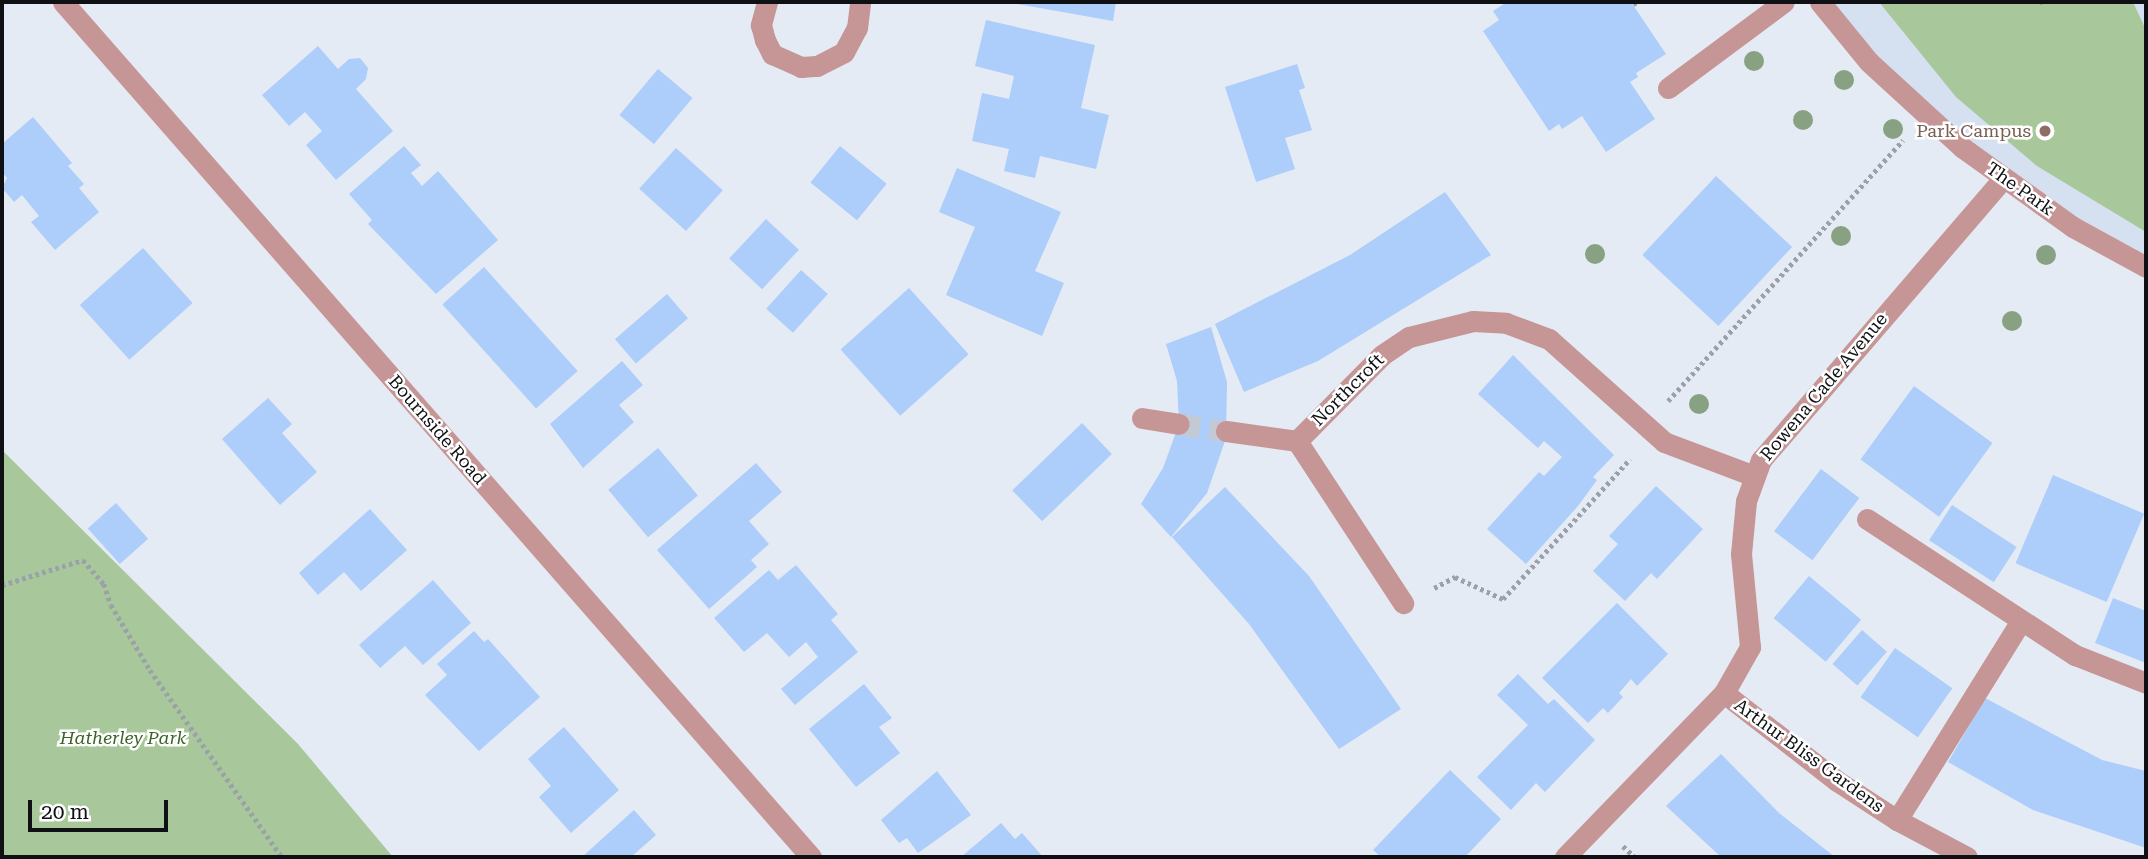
<!DOCTYPE html>
<style>
body{margin:0}
#map{position:relative;width:2148px;height:859px;overflow:hidden;background:#e4ebf5;font-family:"Roboto Serif",serif}
div>[style]{position:absolute}
.built>*{inset:0;background:#d5e0f0}
.green>*{inset:0;background:#a8c79a}
.building>*{inset:0;background:#adcdfa;transform-origin:0 0}
.minor-tunnel>*{height:21px;margin-top:-10.5px;transform-origin:0;background:repeating-linear-gradient(90deg,#c4cad3 0 21px,transparent 0 31px)}
.path>*{height:4.5px;margin-top:-2.25px;transform-origin:0;background:repeating-linear-gradient(90deg,#9ba1a8 0 3.5px,transparent 0 7px)}
.minor>*{height:21px;margin:-10.5px;padding:0 10.5px;transform-origin:10.5px;border-radius:10.5px;background:#c69595}
.trees>*{width:20px;height:20px;margin:-10px;border-radius:50%;background:#88a183}
.dots>*{width:19px;height:19px;translate:-50% -50%;box-sizing:border-box;border:4px solid #fff;border-radius:50%}
span{translate:-50% -50%;white-space:nowrap;text-align:center;line-height:1.15;-webkit-text-stroke:5px #fff;paint-order:stroke}
.education-label{font-size:18px;color:#785e54}
.right{translate:-100% -50%;text-align:right}
.street-label{font-size:18px;color:#0e1013}
.park-label{font-size:18px;color:#3c6426;font-style:italic}
.frame{position:absolute;inset:0;border:4px solid #0e1013;pointer-events:none}
.scale{position:absolute;left:28px;top:800px;width:140px;height:32px;box-sizing:border-box;border:4px solid #0e1013;border-top:0;padding-left:9px;font-size:21px;line-height:24px;white-space:nowrap;color:#0e1013;-webkit-text-stroke:5px #fff;paint-order:stroke}
</style>
<div id="map">
<div class="built">
<i style="clip-path:polygon(1820px 2px,2146px 2px,2146px 267px,2003px 179px)"></i>
</div>
<div class="green">
<i style="clip-path:polygon(1879px 2px,2133px 2px,2146px 30px,2146px 232px,2037px 166px,1956px 97px)"></i>
<i style="clip-path:polygon(2px 450px,298px 744px,393px 857px,2px 857px)"></i>
</div>
<div class="building">
<i style="clip-path:polygon(1006px 2px,1116px 2px,1113px 21px)"></i>
<i style="clip-path:polygon(1507px 2px,1631px 2px,1666px 54px,1636px 73px,1638px 77px,1630px 82px,1655px 119px,1606px 152px,1582px 116px,1562px 129px,1559px 124px,1549px 131px,1483px 31px,1499px 20px,1493px 11px)"></i>
<i style="clip-path:polygon(986px 20px,1095px 45px,1081px 108px,1109px 115px,1096px 169px,1040px 156px,1035px 178px,1004px 171px,1009px 149px,972px 141px,982px 93px,1009px 99px,1014px 76px,975px 66px)"></i>
<i style="clip-path:polygon(318px 46px,338px 69px,349px 59px,360px 58px,368px 68px,366px 79px,356px 89px,393px 131px,336px 180px,306px 145px,322px 131px,305px 112px,289px 126px,262px 95px)"></i>
<i style="clip-path:polygon(1297px 64px,1305px 88px,1299px 90px,1312px 130px,1285px 138px,1295px 169px,1256px 182px,1225px 87px)"></i>
<i style="left:658px;top:69px;width:45px;height:60px;rotate:40deg"></i>
<i style="clip-path:polygon(33px 117px,72px 163px,68px 166px,84px 184px,79px 188px,99px 212px,55px 250px,31px 222px,39px 216px,22px 195px,14px 202px,2px 188px,7px 178px,2px 172px,2px 144px)"></i>
<i style="clip-path:polygon(404px 146px,421px 165px,411px 173px,422px 186px,438px 171px,498px 240px,436px 294px,368px 224px,372px 220px,349px 194px)"></i>
<i style="left:840px;top:146px;width:60px;height:47px;rotate:39deg"></i>
<i style="left:676px;top:148px;width:63px;height:55px;rotate:42deg"></i>
<i style="clip-path:polygon(957px 168px,1061px 212px,1035px 271px,1064px 283px,1042px 336px,946px 295px,975px 227px,939px 212px)"></i>
<i style="left:1716px;top:176px;width:104px;height:108px;rotate:43deg"></i>
<i style="clip-path:polygon(1445px 192px,1491px 255px,1318px 361px,1244px 392px,1215px 324px,1350px 255px)"></i>
<i style="left:766px;top:219px;width:45px;height:54px;rotate:43deg"></i>
<i style="left:143px;top:248px;width:74px;height:85px;rotate:48deg"></i>
<i style="left:484px;top:267px;width:140px;height:56px;rotate:48deg"></i>
<i style="left:801px;top:270px;width:36px;height:52px;rotate:42deg"></i>
<i style="left:909px;top:288px;width:89px;height:92px;rotate:48deg"></i>
<i style="left:667px;top:294px;width:32px;height:69px;rotate:49deg"></i>
<i style="clip-path:polygon(1211px 327px,1227px 382px,1226px 438px,1207px 493px,1171px 537px,1141px 504px,1163px 468px,1179px 424px,1177px 381px,1166px 344px)"></i>
<i style="clip-path:polygon(1513px 355px,1614px 455px,1593px 477px,1597px 480px,1578px 506px,1526px 564px,1487px 529px,1539px 472px,1544px 476px,1562px 457px,1544px 441px,1538px 448px,1478px 394px)"></i>
<i style="clip-path:polygon(622px 361px,643px 385px,619px 405px,634px 422px,583px 468px,550px 424px)"></i>
<i style="left:1914px;top:386px;width:97px;height:91px;rotate:36deg"></i>
<i style="clip-path:polygon(268px 398px,292px 424px,282px 433px,317px 472px,280px 505px,222px 439px)"></i>
<i style="left:1082px;top:423px;width:43px;height:97px;rotate:46deg"></i>
<i style="left:658px;top:448px;width:62px;height:65px;rotate:50deg"></i>
<i style="clip-path:polygon(756px 463px,782px 492px,749px 521px,769px 544px,751px 560px,757px 567px,709px 609px,657px 550px)"></i>
<i style="left:1821px;top:469px;width:48px;height:78px;rotate:37deg"></i>
<i style="left:2053px;top:475px;width:99px;height:96px;rotate:23deg"></i>
<i style="clip-path:polygon(1656px 486px,1703px 529px,1657px 579px,1651px 573px,1625px 601px,1593px 571px,1618px 544px,1609px 536px)"></i>
<i style="clip-path:polygon(1225px 487px,1309px 576px,1401px 709px,1339px 749px,1249px 624px,1172px 537px)"></i>
<i style="left:116px;top:503px;width:48px;height:38px;rotate:48deg"></i>
<i style="left:1952px;top:505px;width:77px;height:42px;rotate:33deg"></i>
<i style="clip-path:polygon(370px 509px,407px 550px,361px 591px,344px 572px,318px 595px,299px 573px)"></i>
<i style="clip-path:polygon(796px 565px,838px 614px,831px 620px,858px 652px,795px 705px,781px 689px,818px 657px,806px 642px,789px 657px,767px 633px,744px 652px,714px 618px,769px 570px,778px 580px)"></i>
<i style="left:1809px;top:576px;width:68px;height:55px;rotate:40deg"></i>
<i style="clip-path:polygon(433px 580px,471px 623px,423px 665px,405px 646px,380px 668px,359px 645px)"></i>
<i style="clip-path:polygon(2113px 598px,2146px 611px,2146px 663px,2095px 643px)"></i>
<i style="clip-path:polygon(1617px 603px,1668px 654px,1637px 686px,1631px 679px,1619px 693px,1623px 697px,1608px 713px,1603px 708px,1588px 723px,1542px 678px)"></i>
<i style="left:1862px;top:630px;width:33px;height:45px;rotate:41deg"></i>
<i style="clip-path:polygon(474px 631px,484px 642px,488px 639px,540px 697px,479px 751px,425px 695px,447px 675px,437px 664px)"></i>
<i style="left:1895px;top:648px;width:70px;height:60px;rotate:35deg"></i>
<i style="clip-path:polygon(1518px 674px,1548px 704px,1554px 699px,1595px 740px,1545px 792px,1536px 783px,1511px 810px,1477px 777px,1528px 725px,1497px 695px)"></i>
<i style="clip-path:polygon(864px 684px,892px 718px,879px 727px,900px 753px,856px 787px,809px 729px)"></i>
<i style="clip-path:polygon(1985px 698px,2102px 760px,2146px 771px,2146px 848px,2033px 810px,1948px 762px)"></i>
<i style="clip-path:polygon(564px 727px,619px 790px,571px 833px,539px 797px,551px 786px,528px 759px)"></i>
<i style="clip-path:polygon(1721px 754px,1779px 813px,1835px 857px,1721px 857px,1666px 806px)"></i>
<i style="clip-path:polygon(1450px 770px,1501px 819px,1465px 857px,1381px 857px,1373px 850px)"></i>
<i style="clip-path:polygon(937px 771px,971px 815px,918px 853px,907px 838px,899px 843px,881px 820px)"></i>
<i style="clip-path:polygon(634px 810px,656px 835px,631px 857px,582px 857px)"></i>
<i style="clip-path:polygon(1001px 823px,1015px 839px,1022px 833px,1043px 857px,961px 857px)"></i>
</div>
<div class="minor-tunnel">
<i style="left:1179px;top:424px;width:48px;rotate:8.5deg"></i>
</div>
<div class="path">
<i style="left:2041px;top:2px;width:2px;rotate:27deg"></i>
<i style="left:1633px;top:4px;width:4px;rotate:-27deg"></i>
<i style="left:1668px;top:401px;width:351px;rotate:-48deg"></i>
<i style="left:2px;top:585px;width:85px;rotate:-17.2deg"></i>
<i style="left:83px;top:560px;width:32px;rotate:49deg"></i>
<i style="left:104px;top:584px;width:22px;rotate:72deg"></i>
<i style="left:111px;top:605px;width:76px;rotate:59deg"></i>
<i style="left:150px;top:670px;width:229px;rotate:54.8deg"></i>
<i style="left:1434px;top:588px;width:24px;rotate:-28deg"></i>
<i style="left:1455px;top:577px;width:53px;rotate:24.6deg"></i>
<i style="left:1503px;top:599px;width:189px;rotate:-47.8deg"></i>
<i style="left:1623px;top:846px;width:16px;rotate:43deg"></i>
</div>
<div class="minor">
<i style="left:63px;top:2px;width:1136px;rotate:48.82deg"></i>
<i style="left:767px;top:2px;width:24px;rotate:105deg"></i>
<i style="left:761px;top:25px;width:16px;rotate:75deg"></i>
<i style="left:765px;top:40px;width:16px;rotate:63deg"></i>
<i style="left:772px;top:54px;width:32px;rotate:24deg"></i>
<i style="left:801px;top:67px;width:16px;rotate:-4deg"></i>
<i style="left:817px;top:66px;width:30px;rotate:-27deg"></i>
<i style="left:844px;top:52px;width:27px;rotate:-62deg"></i>
<i style="left:857px;top:28px;width:26px;rotate:-83deg"></i>
<i style="left:1820px;top:2px;width:77px;rotate:50.8deg"></i>
<i style="left:1869px;top:62px;width:127px;rotate:42.5deg"></i>
<i style="left:1963px;top:148px;width:135px;rotate:35.7deg"></i>
<i style="left:2073px;top:227px;width:83px;rotate:28.7deg"></i>
<i style="left:1668px;top:88px;width:144px;rotate:-36.6deg"></i>
<i style="left:1142px;top:418px;width:37px;rotate:9deg"></i>
<i style="left:1226px;top:431px;width:72px;rotate:8deg"></i>
<i style="left:1297px;top:441px;width:121px;rotate:-45.3deg"></i>
<i style="left:1382px;top:355px;width:32px;rotate:-34deg"></i>
<i style="left:1409px;top:337px;width:66px;rotate:-14deg"></i>
<i style="left:1473px;top:321px;width:33px;rotate:3deg"></i>
<i style="left:1506px;top:323px;width:46px;rotate:20.4deg"></i>
<i style="left:1549px;top:339px;width:154px;rotate:41.8deg"></i>
<i style="left:1664px;top:442px;width:94px;rotate:20.6deg"></i>
<i style="left:1297px;top:441px;width:194px;rotate:56.8deg"></i>
<i style="left:1867px;top:519px;width:249px;rotate:33.2deg"></i>
<i style="left:2075px;top:655px;width:76px;rotate:21.5deg"></i>
<i style="left:1724px;top:693px;width:143px;rotate:37.9deg"></i>
<i style="left:1837px;top:781px;width:72px;rotate:33deg"></i>
<i style="left:1897px;top:820px;width:79px;rotate:27.9deg"></i>
<i style="left:1897px;top:820px;width:234px;rotate:-58.1deg"></i>
<i style="left:1565px;top:857px;width:228px;rotate:-45.9deg"></i>
<i style="left:1724px;top:693px;width:53px;rotate:-60.5deg"></i>
<i style="left:1750px;top:647px;width:93px;rotate:-95.5deg"></i>
<i style="left:1741px;top:554px;width:53px;rotate:-84.6deg"></i>
<i style="left:1746px;top:501px;width:44px;rotate:-69.9deg"></i>
<i style="left:1761px;top:460px;width:371px;rotate:-49.3deg"></i>
</div>
<div class="trees">
<i style="left:1754px;top:61px"></i>
<i style="left:1844px;top:80px"></i>
<i style="left:1803px;top:120px"></i>
<i style="left:1893px;top:129px"></i>
<i style="left:1841px;top:236px"></i>
<i style="left:1595px;top:254px"></i>
<i style="left:2046px;top:255px"></i>
<i style="left:2012px;top:321px"></i>
<i style="left:1699px;top:404px"></i>
</div>
<div class="dots">
<i style="left:2045px;top:131px;background:#8d6e63"></i>
</div>
<div class="education-label">
<span class="right" style="left:2031px;top:131px">Park Campus</span>
</div>
<div class="street-label">
<span style="left:2020px;top:189px;rotate:35deg">The Park</span>
<span style="left:1824px;top:387px;rotate:-50deg">Rowena Cade Avenue</span>
<span style="left:1348px;top:390px;rotate:-45deg">Northcroft</span>
<span style="left:437px;top:430px;rotate:49deg">Bournside Road</span>
<span style="left:1809px;top:756px;rotate:36deg">Arthur Bliss Gardens</span>
</div>
<div class="park-label">
<span style="left:123px;top:738px">Hatherley Park</span>
</div>
<div class="frame"></div>
<div class="scale">20 m</div>
</div>
